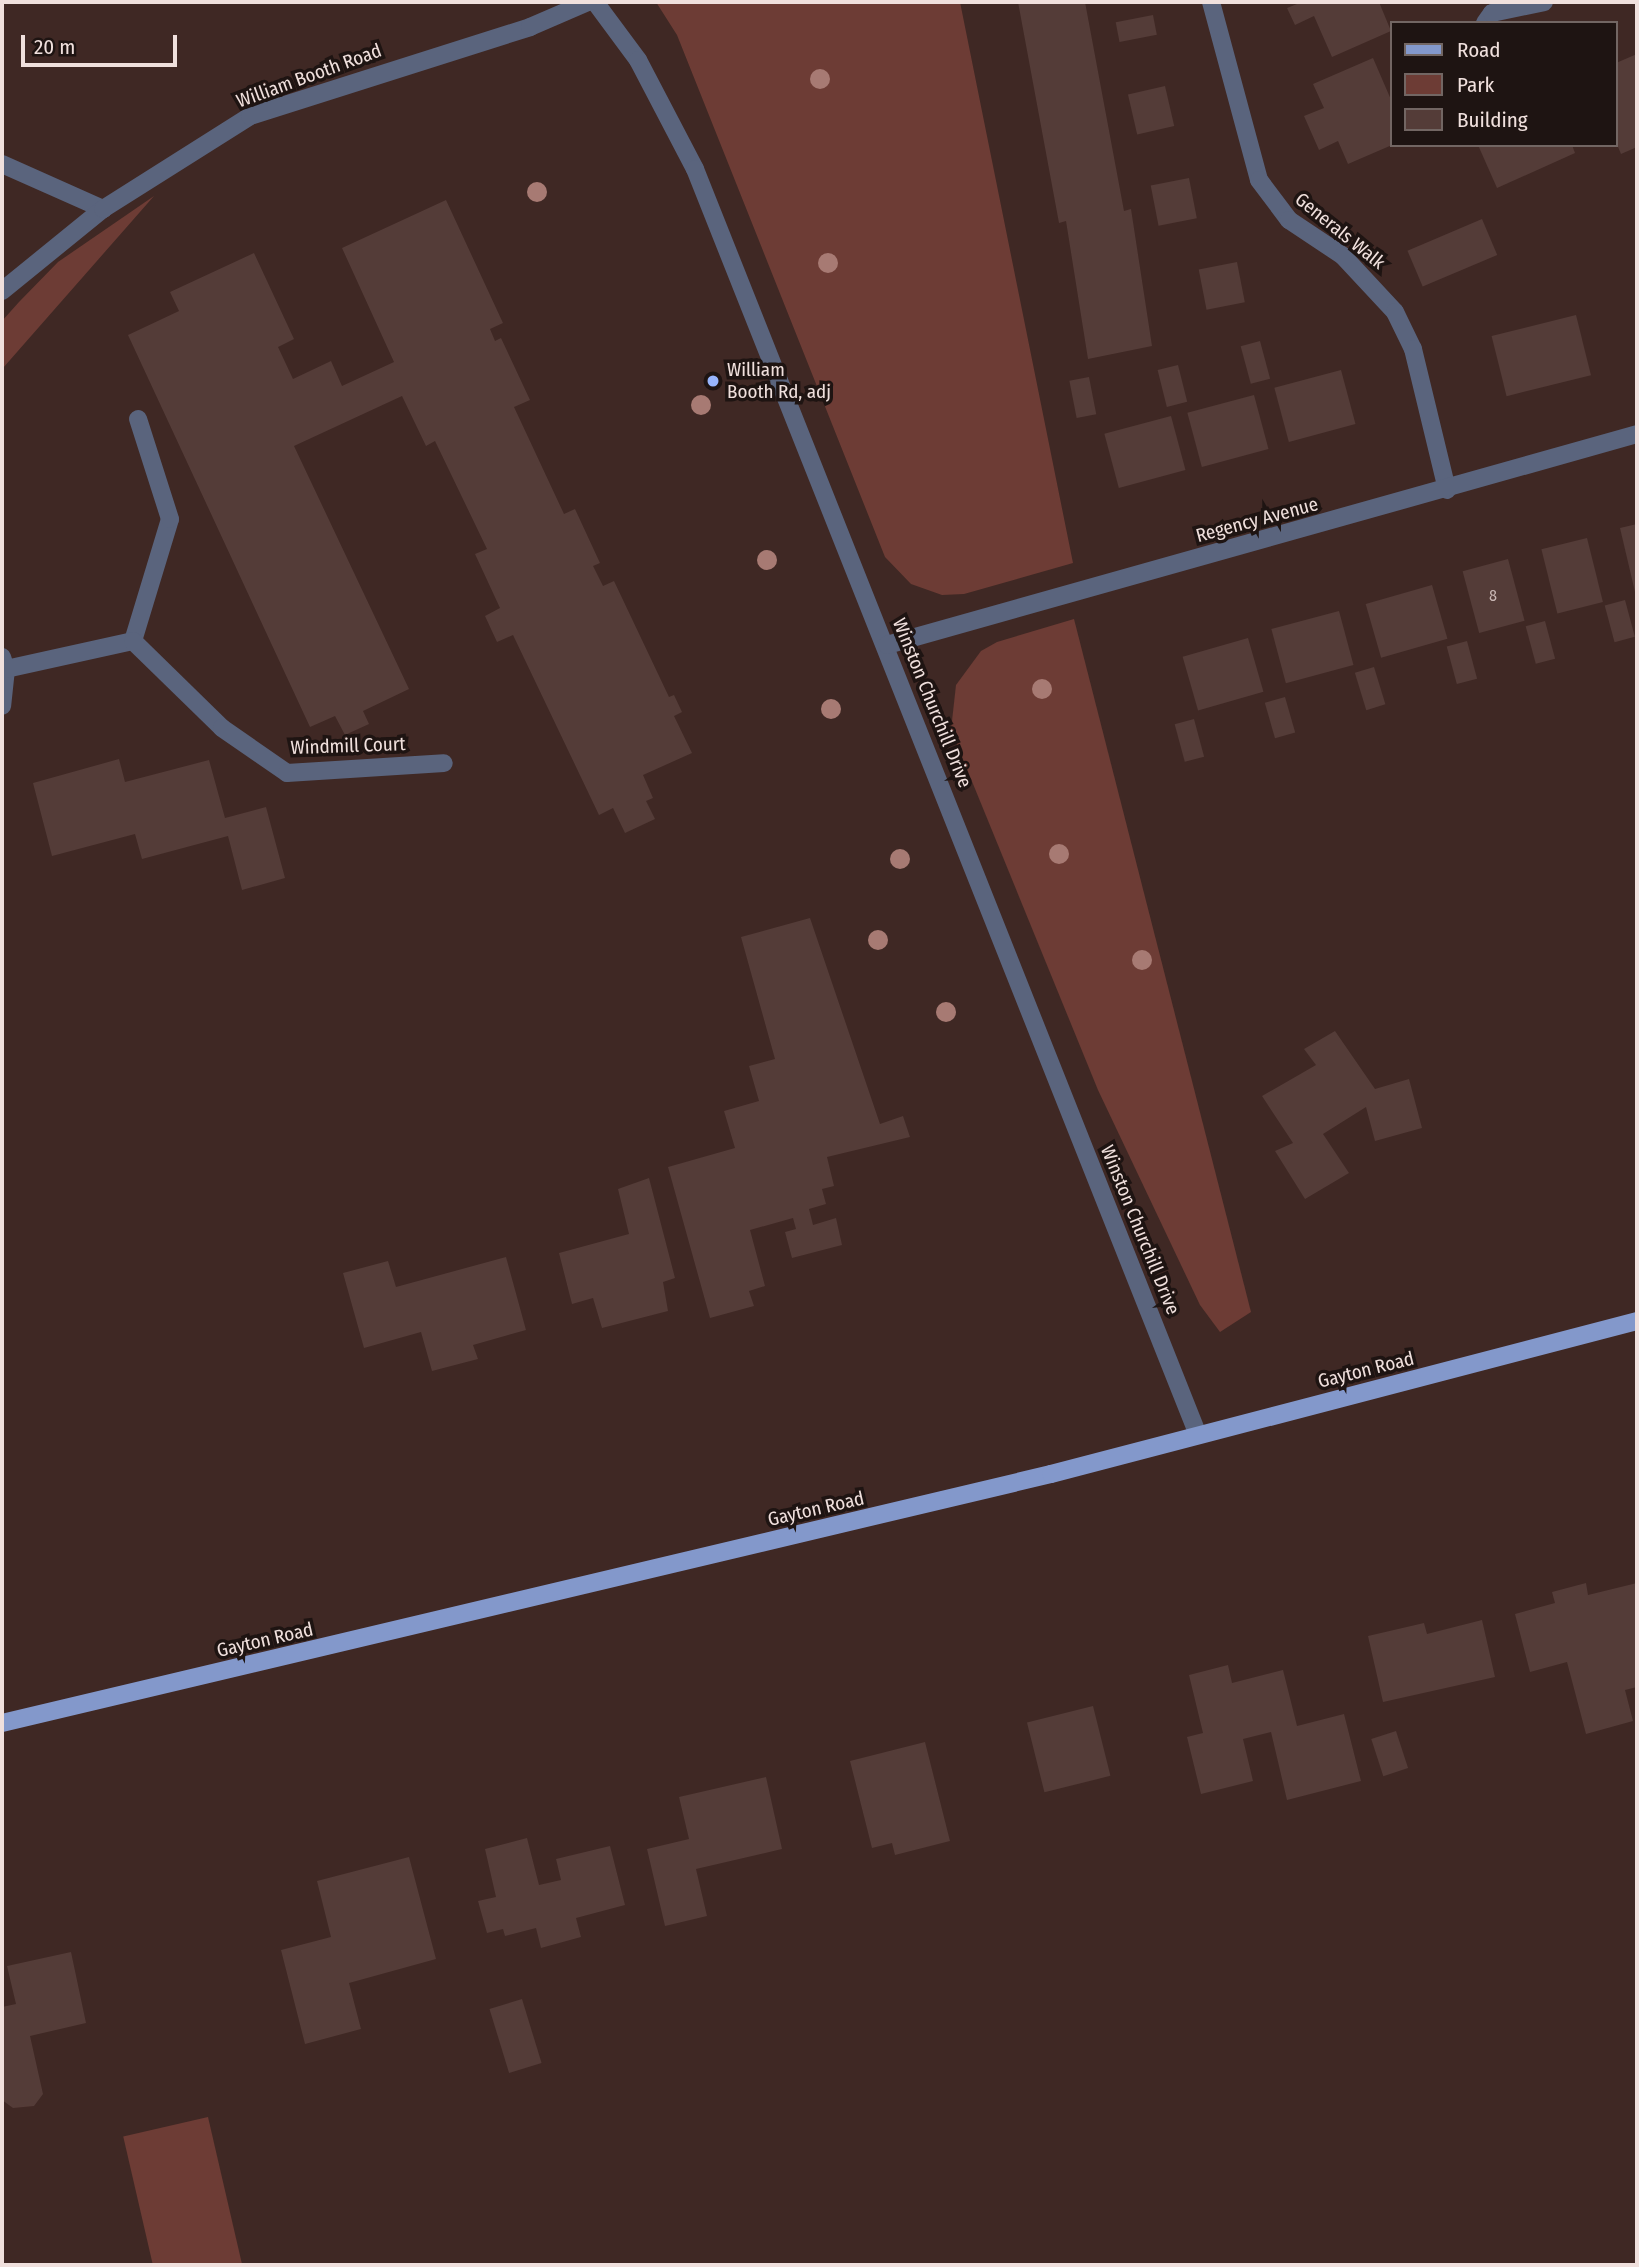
<!DOCTYPE html>
<style>
body{margin:0}
#map{position:relative;width:1639px;height:2267px;overflow:hidden;background:#3f2824;font-family:"Fira Sans Condensed",sans-serif}
div>[style]{position:absolute}
.green>*{inset:0;background:#6d3c35;transform-origin:0 0}
.building>*{inset:0;background:#543c38;transform-origin:0 0}
.minor>*{height:18px;margin:-9px;padding:0 9px;transform-origin:9px;border-radius:9px;background:#5a647d}
.major>*{height:18px;margin:-9px;padding:0 9px;transform-origin:9px;border-radius:9px;background:#8398cb}
.trees>*{width:20px;height:20px;margin:-10px;border-radius:50%;background:#a77a73}
.dots>*{width:19px;height:19px;translate:-50% -50%;box-sizing:border-box;border:4px solid #1e1412;border-radius:50%}
span{translate:-50% -50%;white-space:nowrap;text-align:center;line-height:1.15;-webkit-text-stroke:7px #1e1412;paint-order:stroke}
.number-label{font-size:16px;color:#c9b7b4}
.number-label span{-webkit-text-stroke-width:0}
.street-label{font-size:19px;color:#f0e0dd}
.poi-label{font-size:19px;color:#f0e0dd}
.left{translate:0 -50%;text-align:left}
.frame{position:absolute;inset:0;border:4px solid #f0e0dd;pointer-events:none}
.legend{position:absolute;left:1390px;top:21px;width:228px;height:126px;box-sizing:border-box;background:#1e1412;border:2px solid #726663;margin:0;padding:9px 12px;list-style:none;font-size:21px;color:#f0e0dd}
.legend li{display:flex;align-items:center;gap:14px;height:35px}
.legend b{width:35px;border:2px solid #726663}
.scale{position:absolute;left:21px;top:35px;width:156px;height:32px;box-sizing:border-box;border:4px solid #f0e0dd;border-top:0;padding-left:9px;font-size:21px;line-height:24px;white-space:nowrap;color:#f0e0dd;-webkit-text-stroke:5px #1e1412;paint-order:stroke}
</style>
<div id="map">
<div class="green">
<i style="clip-path:polygon(656px 2px,960px 2px,1073px 563px,964px 594px,942px 595px,911px 584px,885px 557px,677px 35px)"></i>
<i style="clip-path:polygon(154px 196px,3px 368px,2px 370px,2px 321px,19px 302px,58px 262px)"></i>
<i style="clip-path:polygon(1074px 619px,1251px 1312px,1220px 1332px,1200px 1305px,1098px 1090px,951px 730px,956px 685px,981px 651px,997px 642px)"></i>
<i style="left:208px;top:2117px;width:152px;height:87px;rotate:77deg"></i>
</div>
<div class="building">
<i style="clip-path:polygon(1018px 2px,1085px 2px,1124px 211px,1131px 209px,1152px 346px,1088px 359px,1066px 221px,1059px 223px)"></i>
<i style="clip-path:polygon(1302px 2px,1379px 2px,1391px 31px,1332px 57px,1314px 16px,1295px 25px,1287px 8px)"></i>
<i style="left:1153px;top:15px;width:20px;height:38px;rotate:79deg"></i>
<i style="clip-path:polygon(1637px 54px,1637px 147px,1621px 154px,1616px 142px,1616px 63px)"></i>
<i style="clip-path:polygon(1373px 58px,1392px 102px,1392px 145px,1348px 164px,1338px 141px,1319px 150px,1304px 116px,1324px 108px,1313px 84px)"></i>
<i style="left:1165px;top:86px;width:41px;height:38px;rotate:77deg"></i>
<i style="clip-path:polygon(1478px 145px,1572px 145px,1575px 153px,1497px 188px)"></i>
<i style="left:1189px;top:178px;width:41px;height:39px;rotate:79deg"></i>
<i style="clip-path:polygon(446px 200px,503px 323px,490px 329px,495px 341px,501px 338px,530px 400px,514px 407px,564px 514px,575px 509px,600px 563px,593px 566px,603px 586px,614px 581px,669px 697px,674px 695px,682px 712px,674px 716px,692px 753px,643px 775px,653px 798px,646px 801px,655px 819px,625px 833px,613px 808px,599px 815px,513px 635px,497px 642px,485px 616px,500px 608px,475px 554px,487px 549px,435px 441px,426px 446px,402px 396px,294px 446px,409px 689px,363px 711px,369px 724px,345px 735px,335px 716px,310px 727px,128px 335px,179px 311px,170px 292px,254px 253px,294px 339px,278px 347px,293px 379px,331px 361px,342px 386px,394px 362px,342px 248px)"></i>
<i style="left:1482px;top:219px;width:39px;height:81px;rotate:67deg"></i>
<i style="left:1237px;top:262px;width:41px;height:39px;rotate:79deg"></i>
<i style="left:1576px;top:315px;width:62px;height:87px;rotate:76deg"></i>
<i style="left:1260px;top:341px;width:39px;height:20px;rotate:75deg"></i>
<i style="left:1178px;top:365px;width:38px;height:21px;rotate:76deg"></i>
<i style="left:1341px;top:370px;width:56px;height:69px;rotate:75deg"></i>
<i style="left:1089px;top:377px;width:38px;height:20px;rotate:79deg"></i>
<i style="left:1254px;top:395px;width:56px;height:69px;rotate:75deg"></i>
<i style="left:1171px;top:416px;width:56px;height:69px;rotate:75deg"></i>
<i style="clip-path:polygon(1637px 524px,1637px 591px,1635px 592px,1620px 528px)"></i>
<i style="left:1587px;top:538px;width:66px;height:47px;rotate:76deg"></i>
<i style="left:1508px;top:559px;width:64px;height:47px;rotate:75deg"></i>
<i style="left:1432px;top:585px;width:56px;height:69px;rotate:74deg"></i>
<i style="left:1625px;top:600px;width:38px;height:21px;rotate:75deg"></i>
<i style="left:1339px;top:611px;width:56px;height:70px;rotate:75deg"></i>
<i style="left:1545px;top:621px;width:39px;height:20px;rotate:75deg"></i>
<i style="left:1248px;top:638px;width:56px;height:68px;rotate:74deg"></i>
<i style="left:1467px;top:641px;width:39px;height:21px;rotate:75deg"></i>
<i style="left:1374px;top:667px;width:39px;height:20px;rotate:73deg"></i>
<i style="left:1285px;top:697px;width:37px;height:21px;rotate:74deg"></i>
<i style="left:1194px;top:719px;width:39px;height:20px;rotate:75deg"></i>
<i style="clip-path:polygon(119px 759px,125px 782px,209px 760px,225px 818px,266px 807px,285px 878px,242px 890px,228px 836px,142px 859px,135px 834px,52px 856px,33px 783px)"></i>
<i style="clip-path:polygon(810px 918px,880px 1124px,903px 1116px,910px 1137px,827px 1157px,834px 1186px,822px 1189px,826px 1204px,809px 1209px,813px 1225px,836px 1218px,842px 1245px,792px 1258px,785px 1232px,796px 1229px,793px 1218px,750px 1230px,765px 1286px,749px 1291px,754px 1306px,710px 1318px,668px 1167px,735px 1148px,724px 1111px,759px 1101px,749px 1066px,775px 1059px,741px 937px)"></i>
<i style="clip-path:polygon(1335px 1031px,1375px 1089px,1409px 1079px,1422px 1128px,1375px 1141px,1366px 1107px,1323px 1134px,1349px 1173px,1305px 1199px,1275px 1151px,1293px 1143px,1262px 1096px,1316px 1065px,1304px 1049px)"></i>
<i style="clip-path:polygon(649px 1178px,675px 1278px,663px 1282px,668px 1311px,602px 1328px,593px 1298px,572px 1304px,559px 1253px,629px 1234px,618px 1189px)"></i>
<i style="clip-path:polygon(506px 1257px,526px 1330px,473px 1345px,478px 1359px,432px 1371px,421px 1332px,364px 1348px,343px 1273px,388px 1261px,396px 1287px)"></i>
<i style="clip-path:polygon(1586px 1583px,1588px 1595px,1637px 1583px,1637px 1687px,1625px 1690px,1633px 1721px,1586px 1734px,1567px 1662px,1530px 1672px,1515px 1614px,1555px 1603px,1552px 1592px)"></i>
<i style="clip-path:polygon(1482px 1620px,1495px 1677px,1383px 1702px,1368px 1636px,1424px 1623px,1427px 1634px)"></i>
<i style="clip-path:polygon(1228px 1665px,1232px 1683px,1283px 1670px,1297px 1726px,1344px 1714px,1361px 1781px,1287px 1800px,1271px 1732px,1243px 1739px,1253px 1781px,1201px 1794px,1187px 1737px,1203px 1733px,1189px 1675px)"></i>
<i style="left:1093px;top:1706px;width:72px;height:68px;rotate:76deg"></i>
<i style="left:1396px;top:1731px;width:39px;height:26px;rotate:72deg"></i>
<i style="clip-path:polygon(925px 1742px,950px 1841px,895px 1855px,892px 1843px,872px 1848px,850px 1761px)"></i>
<i style="clip-path:polygon(766px 1777px,782px 1849px,696px 1869px,707px 1916px,665px 1926px,647px 1849px,689px 1839px,679px 1797px)"></i>
<i style="clip-path:polygon(527px 1838px,539px 1885px,561px 1880px,556px 1859px,610px 1846px,625px 1905px,576px 1918px,581px 1937px,541px 1948px,536px 1928px,505px 1936px,503px 1929px,487px 1933px,478px 1901px,496px 1897px,485px 1849px)"></i>
<i style="clip-path:polygon(409px 1857px,436px 1959px,349px 1983px,361px 2029px,305px 2044px,281px 1950px,331px 1937px,317px 1881px)"></i>
<i style="clip-path:polygon(71px 1952px,86px 2023px,30px 2036px,43px 2094px,34px 2106px,13px 2108px,2px 2100px,2px 2007px,16px 2004px,7px 1966px)"></i>
<i style="left:522px;top:1999px;width:67px;height:34px;rotate:73deg"></i>
</div>
<div class="minor">
<i style="left:595px;top:2px;width:72px;rotate:53.4deg"></i>
<i style="left:638px;top:60px;width:123px;rotate:62.4deg"></i>
<i style="left:695px;top:169px;width:1362px;rotate:68.33deg"></i>
<i style="left:1211px;top:2px;width:184px;rotate:74.9deg"></i>
<i style="left:1259px;top:180px;width:50px;rotate:53.1deg"></i>
<i style="left:1289px;top:220px;width:65px;rotate:33.7deg"></i>
<i style="left:1343px;top:256px;width:76px;rotate:47.1deg"></i>
<i style="left:1395px;top:312px;width:41px;rotate:64.1deg"></i>
<i style="left:1413px;top:349px;width:145px;rotate:76.4deg"></i>
<i style="left:1485px;top:23px;width:12px;rotate:-55deg"></i>
<i style="left:1492px;top:13px;width:53px;rotate:-11.9deg"></i>
<i style="left:2px;top:164px;width:111px;rotate:24deg"></i>
<i style="left:2px;top:291px;width:130px;rotate:-39.1deg"></i>
<i style="left:103px;top:209px;width:174px;rotate:-32.3deg"></i>
<i style="left:250px;top:116px;width:294px;rotate:-17.6deg"></i>
<i style="left:530px;top:27px;width:63px;rotate:-23.3deg"></i>
<i style="left:133px;top:641px;width:127px;rotate:-73.1deg"></i>
<i style="left:170px;top:519px;width:105px;rotate:-107.7deg"></i>
<i style="left:887px;top:645px;width:779px;rotate:-15.71deg"></i>
<i style="left:2px;top:657px;width:13px;rotate:72deg"></i>
<i style="left:6px;top:669px;width:37px;rotate:96deg"></i>
<i style="left:6px;top:669px;width:130px;rotate:-12.4deg"></i>
<i style="left:133px;top:641px;width:124px;rotate:44.3deg"></i>
<i style="left:222px;top:728px;width:79px;rotate:34.7deg"></i>
<i style="left:287px;top:773px;width:157px;rotate:-3.6deg"></i>
</div>
<div class="major">
<i style="left:2px;top:1723px;width:1078px;rotate:-13.35deg"></i>
<i style="left:1051px;top:1474px;width:606px;rotate:-14.63deg"></i>
</div>
<div class="trees">
<i style="left:820px;top:79px"></i>
<i style="left:537px;top:192px"></i>
<i style="left:828px;top:263px"></i>
<i style="left:701px;top:405px"></i>
<i style="left:767px;top:560px"></i>
<i style="left:1042px;top:689px"></i>
<i style="left:831px;top:709px"></i>
<i style="left:1059px;top:854px"></i>
<i style="left:900px;top:859px"></i>
<i style="left:878px;top:940px"></i>
<i style="left:1142px;top:960px"></i>
<i style="left:946px;top:1012px"></i>
</div>
<div class="dots">
<i style="left:713px;top:381px;background:#98b5fd"></i>
</div>
<div class="number-label">
<span style="left:1493px;top:596px">8</span>
</div>
<div class="street-label">
<span style="left:309px;top:76px;rotate:-20deg">William Booth Road</span>
<span style="left:1340px;top:231px;rotate:39deg">Generals Walk</span>
<span style="left:1257px;top:520px;rotate:-15deg">Regency Avenue</span>
<span style="left:932px;top:703px;rotate:68deg">Winston Churchill Drive</span>
<span style="left:348px;top:746px;rotate:-2deg">Windmill Court</span>
<span style="left:1140px;top:1230px;rotate:68deg">Winston Churchill Drive</span>
<span style="left:1366px;top:1370px;rotate:-14deg">Gayton Road</span>
<span style="left:816px;top:1509px;rotate:-13deg">Gayton Road</span>
<span style="left:265px;top:1640px;rotate:-13deg">Gayton Road</span>
</div>
<div class="poi-label">
<span class="left" style="left:727px;top:381px">William<br>Booth Rd, adj</span>
</div>
<div class="frame"></div>
<ul class="legend">
<li><b style="height:9px;background:#8398cb"></b>Road</li>
<li><b style="height:19px;background:#6d3c35"></b>Park</li>
<li><b style="height:19px;background:#543c38"></b>Building</li>
</ul>
<div class="scale">20 m</div>
</div>
